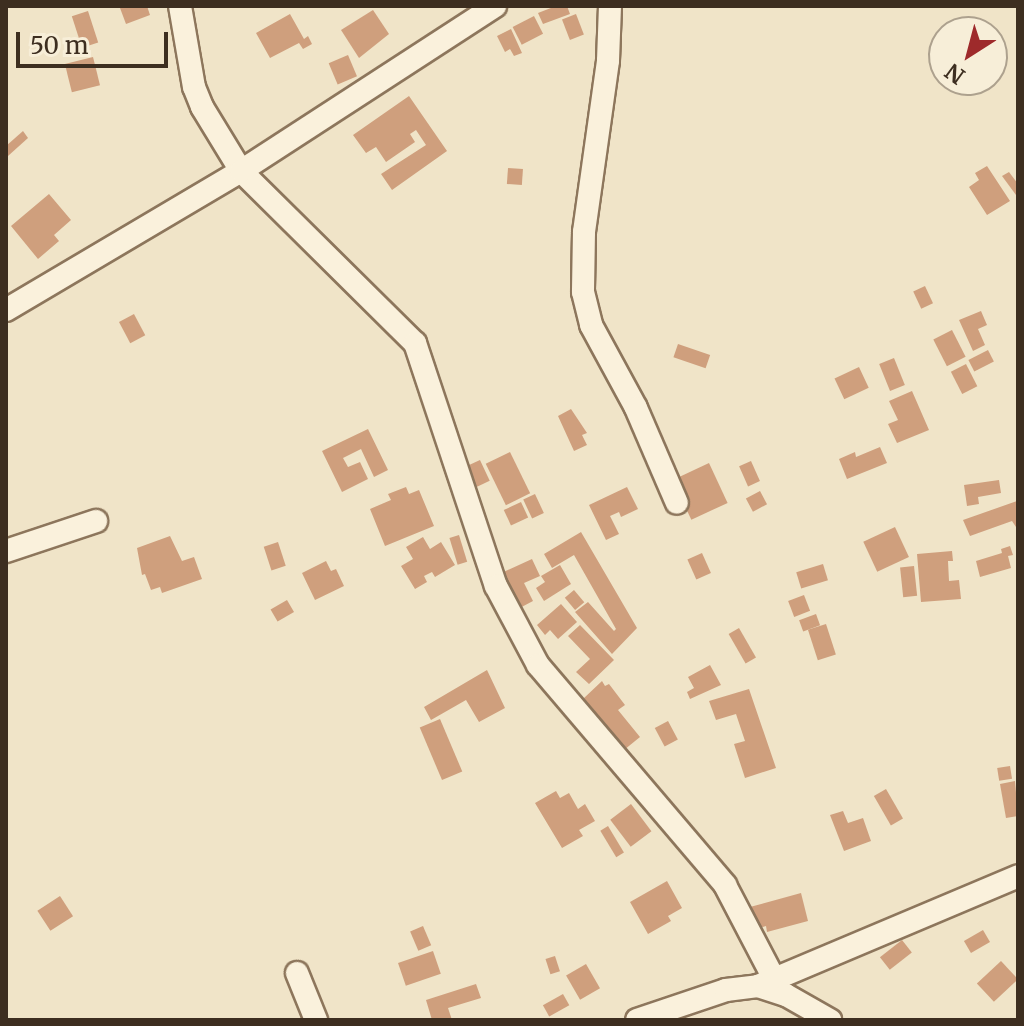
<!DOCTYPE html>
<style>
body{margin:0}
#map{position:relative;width:1024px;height:1026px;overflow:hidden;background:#f0e4c8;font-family:Merriweather,serif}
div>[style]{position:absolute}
.building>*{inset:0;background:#cf9f7d;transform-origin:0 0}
.roads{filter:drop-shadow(2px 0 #8d765c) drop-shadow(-2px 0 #8d765c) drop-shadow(0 2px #8d765c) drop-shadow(0 -2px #8d765c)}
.minor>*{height:22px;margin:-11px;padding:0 11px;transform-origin:11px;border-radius:11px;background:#faf1dc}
span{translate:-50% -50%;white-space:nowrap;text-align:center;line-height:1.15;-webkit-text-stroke:6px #f7eed8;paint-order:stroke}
.frame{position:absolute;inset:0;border:8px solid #3d2e20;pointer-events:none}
.north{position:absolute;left:928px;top:16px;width:80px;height:80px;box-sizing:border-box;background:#f7eed8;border:2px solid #ada18e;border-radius:50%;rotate:216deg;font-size:22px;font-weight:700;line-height:32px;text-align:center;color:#3d2e20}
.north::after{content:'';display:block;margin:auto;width:28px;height:36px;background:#9e2a2b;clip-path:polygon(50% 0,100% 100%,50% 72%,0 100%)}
.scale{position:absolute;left:16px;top:32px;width:152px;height:36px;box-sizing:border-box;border:4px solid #3d2e20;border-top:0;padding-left:10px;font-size:24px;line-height:28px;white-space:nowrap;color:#3d2e20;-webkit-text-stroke:6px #f7eed8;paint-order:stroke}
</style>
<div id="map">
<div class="building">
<i style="clip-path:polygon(126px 6px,147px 6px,150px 15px,126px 24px,120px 8px)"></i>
<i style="clip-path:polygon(556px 6px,567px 6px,570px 14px,543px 24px,538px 13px)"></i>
<i style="clip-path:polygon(373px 10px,389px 34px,359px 58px,341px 30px)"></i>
<i style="left:88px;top:11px;width:33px;height:17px;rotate:72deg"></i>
<i style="clip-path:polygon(290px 14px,304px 39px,308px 36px,312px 44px,303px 49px,299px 43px,270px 58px,256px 33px)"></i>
<i style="left:576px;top:14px;width:22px;height:15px;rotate:69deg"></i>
<i style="left:534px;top:16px;width:20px;height:24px;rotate:63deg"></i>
<i style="clip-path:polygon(511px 29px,522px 53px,514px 56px,510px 49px,505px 52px,497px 36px)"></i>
<i style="left:348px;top:55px;width:23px;height:21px;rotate:67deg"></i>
<i style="left:93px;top:57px;width:29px;height:29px;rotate:76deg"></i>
<i style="clip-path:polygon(409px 96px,447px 151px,392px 190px,381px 174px,426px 145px,416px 130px,410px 134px,415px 142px,386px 162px,376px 147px,366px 153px,353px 135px)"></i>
<i style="clip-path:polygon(23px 131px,28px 138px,8px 156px,6px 146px)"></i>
<i style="clip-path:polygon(987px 166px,1010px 201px,987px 215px,969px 187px,979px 180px,975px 173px)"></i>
<i style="left:508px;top:168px;width:15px;height:16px;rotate:4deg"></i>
<i style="clip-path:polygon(1009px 172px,1018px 184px,1016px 195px,1002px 176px)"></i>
<i style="clip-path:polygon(49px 194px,71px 220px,54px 235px,59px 241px,38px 259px,11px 226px)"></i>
<i style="left:925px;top:286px;width:19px;height:13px;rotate:65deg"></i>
<i style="clip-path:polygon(981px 311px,987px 325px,978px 329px,985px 345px,973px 351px,959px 320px)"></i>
<i style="left:134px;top:314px;width:24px;height:17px;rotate:62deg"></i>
<i style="left:952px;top:330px;width:30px;height:21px;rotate:63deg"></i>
<i style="left:678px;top:344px;width:34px;height:14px;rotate:19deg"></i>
<i style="left:988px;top:350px;width:13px;height:22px;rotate:63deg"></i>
<i style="left:894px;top:358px;width:29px;height:16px;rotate:68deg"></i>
<i style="left:966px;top:364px;width:25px;height:17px;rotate:63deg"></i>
<i style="left:859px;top:367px;width:23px;height:27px;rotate:65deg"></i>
<i style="clip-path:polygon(912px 391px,929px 430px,897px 443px,888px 424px,898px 420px,889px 401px)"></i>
<i style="clip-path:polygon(571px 409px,587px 433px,582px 435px,587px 445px,574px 451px,558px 416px)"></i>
<i style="clip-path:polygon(368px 429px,388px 470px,374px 477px,361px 449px,343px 458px,348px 467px,360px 462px,368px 479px,342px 492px,322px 451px)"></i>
<i style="clip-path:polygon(880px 447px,887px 463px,847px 479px,839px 459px,855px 452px,856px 457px)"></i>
<i style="left:510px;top:452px;width:46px;height:27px;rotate:64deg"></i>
<i style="left:480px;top:460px;width:23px;height:21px;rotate:65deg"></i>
<i style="left:751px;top:461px;width:22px;height:13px;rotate:66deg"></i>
<i style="left:709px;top:463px;width:44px;height:40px;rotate:65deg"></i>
<i style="clip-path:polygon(999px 480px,1001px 493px,978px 497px,979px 504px,967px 506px,964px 485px)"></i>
<i style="clip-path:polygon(406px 487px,409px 494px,419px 490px,434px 526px,385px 546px,370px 509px,391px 500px,388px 494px)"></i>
<i style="clip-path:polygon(627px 487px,638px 509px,621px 517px,619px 512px,610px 516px,619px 534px,606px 540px,589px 505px)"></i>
<i style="left:760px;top:491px;width:15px;height:16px;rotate:62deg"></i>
<i style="left:535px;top:494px;width:21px;height:13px;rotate:65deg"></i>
<i style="clip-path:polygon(1017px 501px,1018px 530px,1012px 521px,970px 536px,963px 520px)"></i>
<i style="left:521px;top:502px;width:17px;height:19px;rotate:65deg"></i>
<i style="left:895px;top:527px;width:33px;height:35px;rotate:65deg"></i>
<i style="clip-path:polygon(581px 532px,637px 628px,612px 654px,575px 612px,588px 602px,614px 631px,616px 629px,574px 555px,552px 568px,544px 554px)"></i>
<i style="left:459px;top:535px;width:28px;height:10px;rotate:73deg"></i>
<i style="clip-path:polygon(170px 536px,182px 561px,194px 557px,202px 579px,162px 593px,160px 587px,151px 590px,145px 574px,142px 575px,137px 548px)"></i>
<i style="clip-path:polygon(423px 537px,430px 549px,441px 542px,455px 565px,435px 577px,432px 572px,424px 576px,427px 582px,415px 589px,401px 566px,413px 559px,406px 547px)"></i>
<i style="left:278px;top:542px;width:25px;height:15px;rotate:72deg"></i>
<i style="clip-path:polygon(1010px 546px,1013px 555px,1008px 556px,1011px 568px,980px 577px,976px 561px,1002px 553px,1001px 549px)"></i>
<i style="clip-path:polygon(952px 551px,953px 561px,948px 561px,949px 581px,959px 580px,961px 599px,921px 602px,917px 554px)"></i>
<i style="left:702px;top:553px;width:22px;height:16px;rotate:66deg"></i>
<i style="clip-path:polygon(532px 559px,540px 576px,524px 583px,533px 601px,514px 611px,497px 575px)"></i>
<i style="clip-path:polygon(326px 561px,331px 571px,336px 569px,344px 586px,315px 600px,302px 573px)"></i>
<i style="left:823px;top:564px;width:17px;height:28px;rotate:73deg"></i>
<i style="clip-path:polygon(560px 565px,571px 584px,544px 601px,536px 588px,545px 582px,541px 576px)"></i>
<i style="left:914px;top:566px;width:30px;height:14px;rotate:84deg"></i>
<i style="left:574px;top:590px;width:16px;height:12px;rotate:50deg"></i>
<i style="left:804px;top:595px;width:17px;height:17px;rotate:69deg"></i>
<i style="left:287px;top:600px;width:14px;height:19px;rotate:60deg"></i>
<i style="clip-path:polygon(561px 604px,577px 622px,558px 639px,550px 630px,545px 635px,537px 625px)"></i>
<i style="left:816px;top:614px;width:12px;height:18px;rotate:70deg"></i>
<i style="left:826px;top:624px;width:32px;height:19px;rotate:72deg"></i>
<i style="clip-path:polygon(580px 625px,614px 660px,589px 684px,576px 672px,590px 659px,568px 636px)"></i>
<i style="left:739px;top:628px;width:34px;height:12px;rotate:60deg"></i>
<i style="clip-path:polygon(710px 665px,721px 685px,690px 699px,687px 692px,694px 688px,688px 677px)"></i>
<i style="clip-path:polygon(487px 670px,505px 708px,479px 722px,466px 700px,431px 720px,424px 707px)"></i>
<i style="clip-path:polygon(602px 681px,605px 686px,609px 684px,625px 705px,618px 710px,640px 737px,624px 750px,583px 699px)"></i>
<i style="clip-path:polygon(749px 689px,776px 768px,745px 778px,734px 744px,745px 741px,736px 714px,716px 720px,709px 701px)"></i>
<i style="left:440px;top:719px;width:57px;height:22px;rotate:67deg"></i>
<i style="left:668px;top:721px;width:21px;height:15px;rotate:62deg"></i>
<i style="left:1010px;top:766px;width:13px;height:13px;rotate:81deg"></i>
<i style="clip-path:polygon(1015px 781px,1018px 816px,1006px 818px,1000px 784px)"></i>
<i style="left:886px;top:789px;width:34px;height:14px;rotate:60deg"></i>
<i style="clip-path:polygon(556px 791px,560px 798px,569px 793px,578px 809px,585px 804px,595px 821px,579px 830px,583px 836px,562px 848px,535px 803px)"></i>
<i style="left:631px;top:804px;width:34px;height:26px;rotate:53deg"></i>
<i style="clip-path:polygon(843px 811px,848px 823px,863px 818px,871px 841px,844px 851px,830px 815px)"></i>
<i style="left:608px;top:826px;width:31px;height:9px;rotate:59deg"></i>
<i style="clip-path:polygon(667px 881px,682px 908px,668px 916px,671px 921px,648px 934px,630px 902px)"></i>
<i style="clip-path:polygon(801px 893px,808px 921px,767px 932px,766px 926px,756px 929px,750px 907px)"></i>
<i style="left:60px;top:896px;width:24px;height:27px;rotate:57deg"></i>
<i style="left:423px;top:926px;width:21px;height:14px;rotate:67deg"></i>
<i style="left:983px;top:930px;width:14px;height:22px;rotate:60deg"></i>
<i style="left:902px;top:940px;width:16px;height:28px;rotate:52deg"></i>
<i style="left:433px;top:951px;width:24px;height:37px;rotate:71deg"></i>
<i style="left:555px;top:956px;width:16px;height:10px;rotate:72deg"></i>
<i style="left:1001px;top:961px;width:25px;height:33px;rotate:47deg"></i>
<i style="left:586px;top:964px;width:28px;height:23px;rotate:60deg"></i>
<i style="clip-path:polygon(476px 984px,481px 998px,448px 1008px,452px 1020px,432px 1020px,426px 1000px)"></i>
<i style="left:563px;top:994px;width:13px;height:23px;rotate:61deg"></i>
</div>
<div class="roads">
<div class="minor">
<i style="left:180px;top:6px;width:82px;rotate:80.2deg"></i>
<i style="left:194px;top:87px;width:22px;rotate:68deg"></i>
<i style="left:202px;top:107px;width:75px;rotate:58.6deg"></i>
<i style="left:241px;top:171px;width:245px;rotate:44.7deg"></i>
<i style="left:415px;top:343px;width:256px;rotate:71.6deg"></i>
<i style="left:496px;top:586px;width:89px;rotate:62deg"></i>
<i style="left:538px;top:665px;width:289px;rotate:49.6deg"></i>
<i style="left:725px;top:885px;width:104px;rotate:62.4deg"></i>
<i style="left:610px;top:6px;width:55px;rotate:92.1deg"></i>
<i style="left:608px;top:61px;width:173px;rotate:98deg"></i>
<i style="left:584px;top:232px;width:60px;rotate:91deg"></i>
<i style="left:583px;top:292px;width:34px;rotate:76deg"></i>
<i style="left:591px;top:325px;width:94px;rotate:61.5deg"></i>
<i style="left:636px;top:408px;width:103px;rotate:66.7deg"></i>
<i style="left:6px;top:310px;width:273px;rotate:-30.6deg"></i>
<i style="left:241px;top:171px;width:303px;rotate:-33deg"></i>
<i style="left:6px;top:551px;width:95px;rotate:-18.4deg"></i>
<i style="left:297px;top:973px;width:51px;rotate:68deg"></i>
<i style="left:758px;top:986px;width:282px;rotate:-22.9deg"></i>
<i style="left:637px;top:1020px;width:94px;rotate:-18.6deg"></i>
<i style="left:726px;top:990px;width:32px;rotate:-7deg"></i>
<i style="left:758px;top:986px;width:29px;rotate:18deg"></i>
<i style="left:786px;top:995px;width:51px;rotate:29.6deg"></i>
</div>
</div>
<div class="frame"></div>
<div class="north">N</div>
<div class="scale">50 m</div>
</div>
